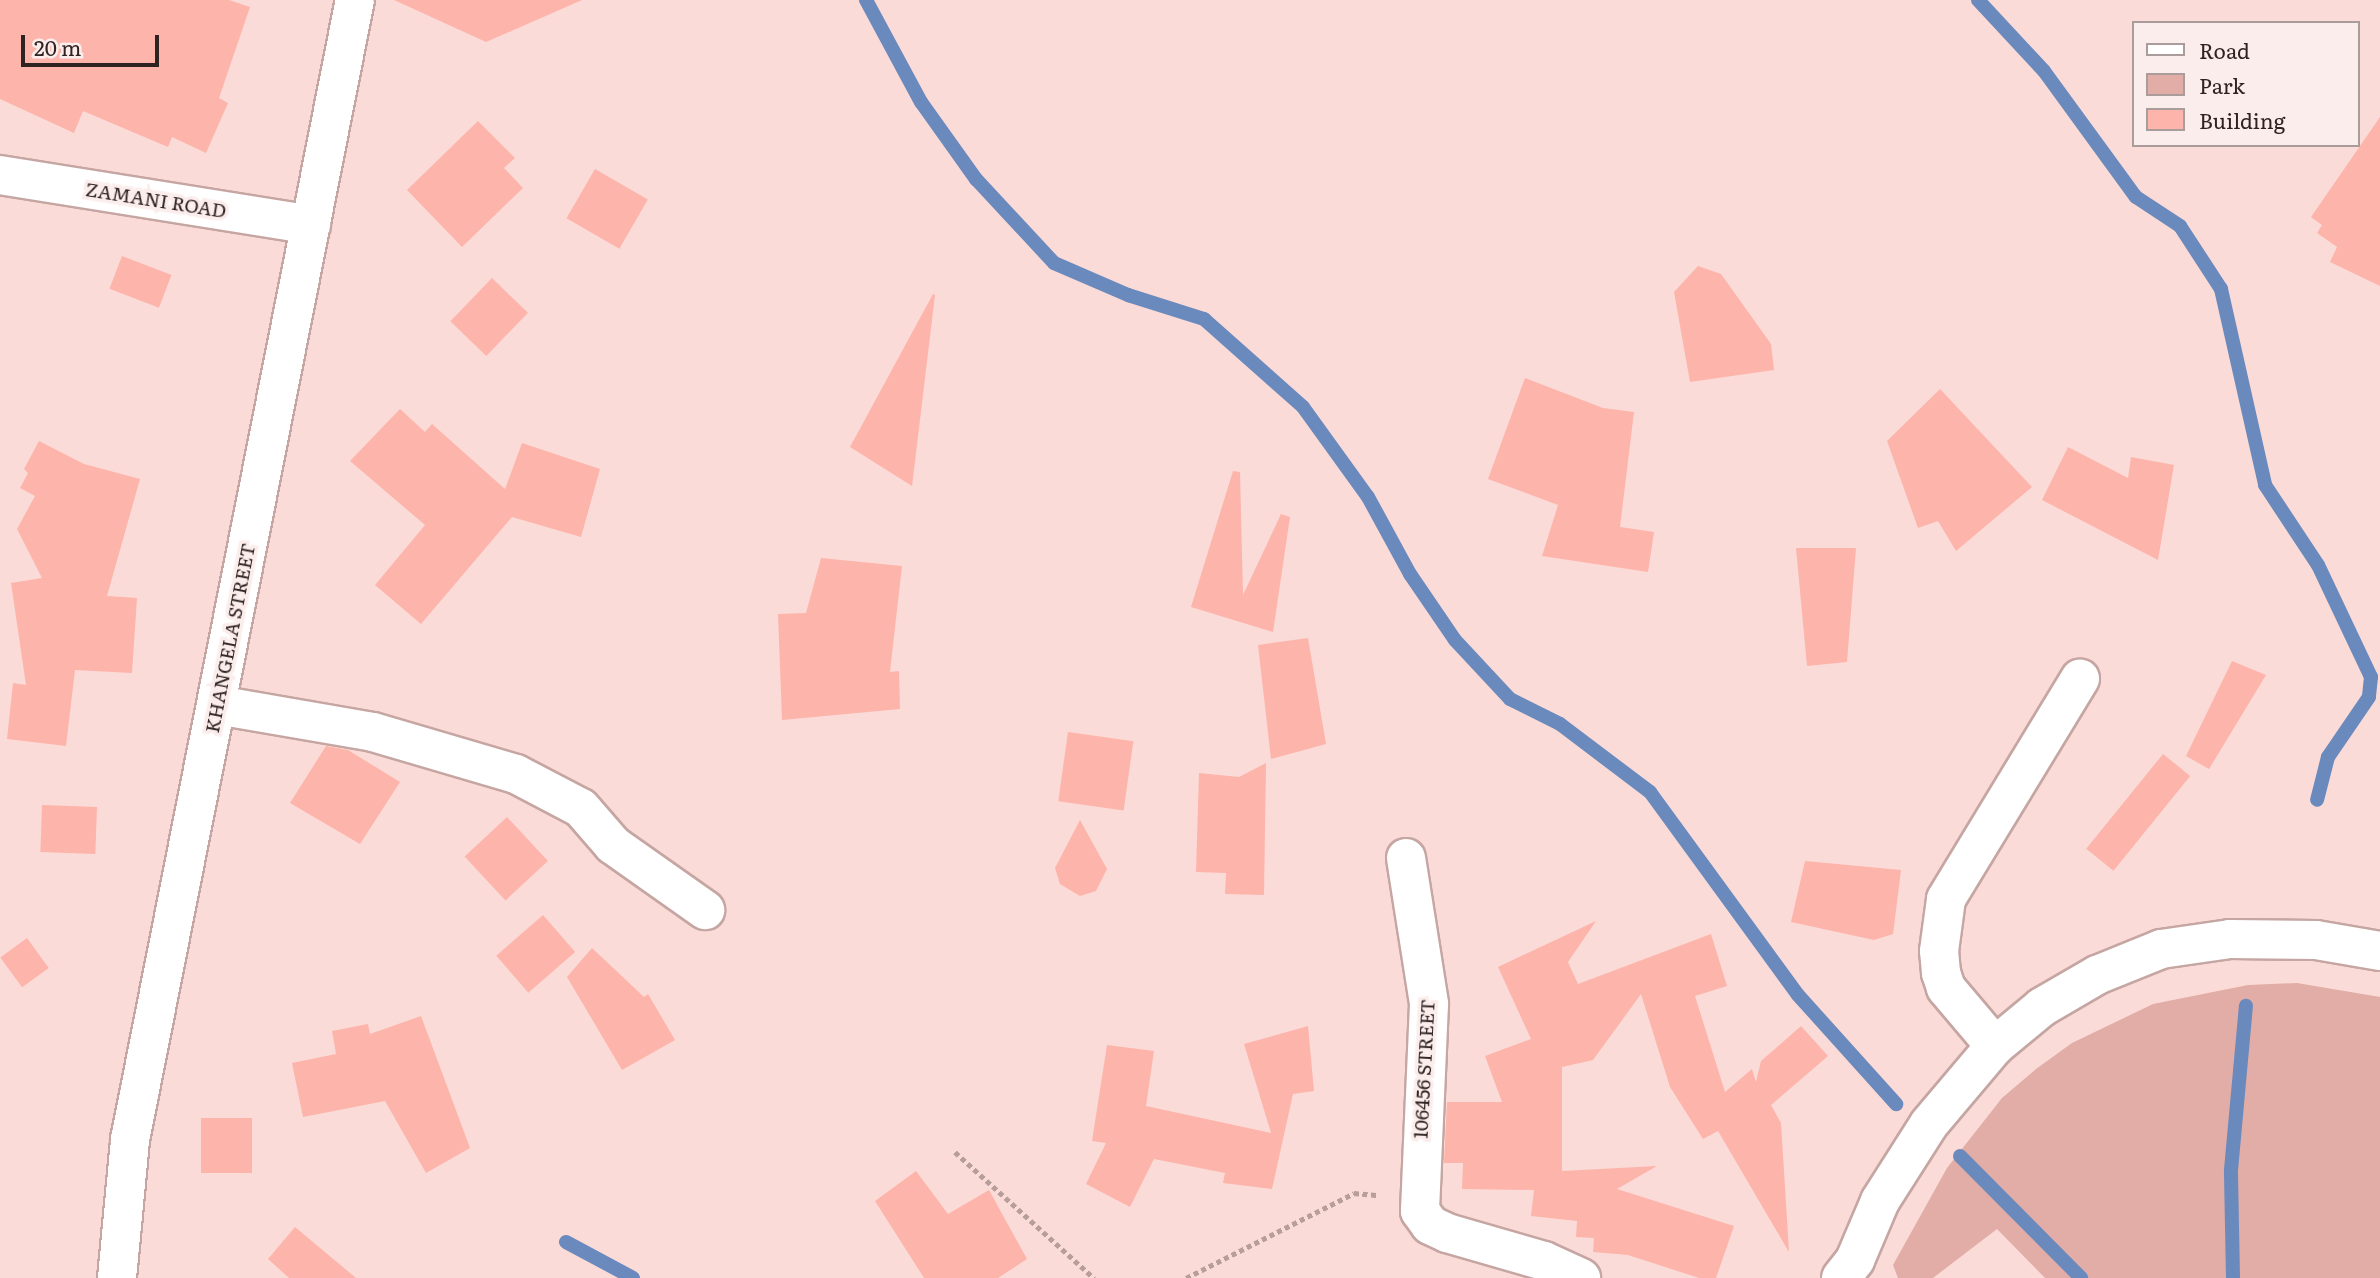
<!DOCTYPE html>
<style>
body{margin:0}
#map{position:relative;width:2380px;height:1278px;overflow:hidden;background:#fbdbd7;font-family:Literata,serif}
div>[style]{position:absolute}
.green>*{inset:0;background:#e1ada6}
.stream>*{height:14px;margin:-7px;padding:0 7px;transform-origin:7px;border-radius:7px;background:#6a89bd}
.building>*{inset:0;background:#fdb4ab;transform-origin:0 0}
.path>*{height:4.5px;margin-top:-2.25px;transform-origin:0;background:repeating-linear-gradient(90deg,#b79e9b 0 5px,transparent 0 8.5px)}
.roads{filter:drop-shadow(2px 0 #c5a6a2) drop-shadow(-2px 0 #c5a6a2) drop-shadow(0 2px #c5a6a2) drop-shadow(0 -2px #c5a6a2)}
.street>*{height:38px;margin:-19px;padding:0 19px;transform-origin:19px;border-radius:19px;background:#fff}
.secondary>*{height:38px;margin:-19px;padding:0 19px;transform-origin:19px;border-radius:19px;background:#fff}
span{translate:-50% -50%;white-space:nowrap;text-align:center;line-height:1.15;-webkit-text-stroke:7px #fbedec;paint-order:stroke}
.street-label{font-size:19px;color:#2e2321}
.legend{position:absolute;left:2132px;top:21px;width:228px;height:126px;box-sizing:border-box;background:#fbedec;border:2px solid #a99c9b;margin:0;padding:9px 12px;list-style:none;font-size:21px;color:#2e2321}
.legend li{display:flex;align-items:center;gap:14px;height:35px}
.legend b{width:35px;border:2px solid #a99c9b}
.scale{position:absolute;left:21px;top:35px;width:138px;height:32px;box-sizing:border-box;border:4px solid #2e2321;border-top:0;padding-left:9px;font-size:21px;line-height:24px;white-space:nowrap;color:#2e2321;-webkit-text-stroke:5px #fbedec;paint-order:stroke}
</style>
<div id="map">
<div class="green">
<i style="clip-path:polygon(2297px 983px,2380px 997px,2380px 1278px,2045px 1278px,1997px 1229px,1933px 1278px,1898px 1278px,1893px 1265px,1947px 1168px,2002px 1098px,2036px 1069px,2072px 1043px,2153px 1004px,2248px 985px)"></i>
</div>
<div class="stream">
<i style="left:866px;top:0;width:116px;rotate:61.7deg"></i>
<i style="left:921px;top:102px;width:95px;rotate:54.5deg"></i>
<i style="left:976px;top:179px;width:115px;rotate:47.1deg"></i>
<i style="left:1054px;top:263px;width:81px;rotate:23.4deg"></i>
<i style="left:1128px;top:295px;width:80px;rotate:17.5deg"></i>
<i style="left:1204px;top:319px;width:132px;rotate:41.6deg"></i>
<i style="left:1303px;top:407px;width:111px;rotate:54.2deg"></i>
<i style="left:1368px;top:497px;width:88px;rotate:61.4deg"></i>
<i style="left:1410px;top:574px;width:80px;rotate:55.7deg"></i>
<i style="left:1455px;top:640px;width:81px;rotate:47deg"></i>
<i style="left:1510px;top:699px;width:56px;rotate:26.6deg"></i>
<i style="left:1560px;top:724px;width:113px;rotate:37.1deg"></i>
<i style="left:1650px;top:792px;width:251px;rotate:53.9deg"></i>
<i style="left:1798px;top:995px;width:147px;rotate:48deg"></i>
<i style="left:1978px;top:0;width:97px;rotate:47.1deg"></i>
<i style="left:2044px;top:71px;width:156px;rotate:53.9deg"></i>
<i style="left:2136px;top:197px;width:53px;rotate:33.4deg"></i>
<i style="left:2180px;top:226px;width:75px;rotate:56.9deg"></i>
<i style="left:2221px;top:289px;width:201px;rotate:77.3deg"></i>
<i style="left:2265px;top:485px;width:96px;rotate:56.5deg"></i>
<i style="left:2318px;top:565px;width:124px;rotate:64.7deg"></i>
<i style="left:2371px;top:677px;width:20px;rotate:96deg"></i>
<i style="left:2369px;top:697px;width:73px;rotate:124.3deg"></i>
<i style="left:2328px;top:757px;width:44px;rotate:104.3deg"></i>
<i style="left:1960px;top:1156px;width:172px;rotate:45.2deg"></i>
<i style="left:566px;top:1242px;width:76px;rotate:28.2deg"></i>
<i style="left:2233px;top:1278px;width:108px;rotate:-91.1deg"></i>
<i style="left:2231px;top:1170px;width:165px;rotate:-84.8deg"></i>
</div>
<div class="building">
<i style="clip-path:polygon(0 0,229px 0,250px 7px,219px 98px,228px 103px,206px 153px,172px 137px,168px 147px,83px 111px,74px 133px,0 99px)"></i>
<i style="clip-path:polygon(394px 0,582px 0,486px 42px)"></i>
<i style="clip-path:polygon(2380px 117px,2380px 286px,2330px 262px,2337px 247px,2317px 233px,2322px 225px,2311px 217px)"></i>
<i style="clip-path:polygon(478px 121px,515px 158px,504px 168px,523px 188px,462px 247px,407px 190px)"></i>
<i style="left:595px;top:169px;width:61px;height:57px;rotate:30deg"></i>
<i style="left:122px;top:256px;width:53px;height:35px;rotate:21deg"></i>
<i style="clip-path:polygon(1698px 266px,1721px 274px,1771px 344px,1774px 370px,1690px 382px,1674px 292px)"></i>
<i style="left:492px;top:278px;width:50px;height:60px;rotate:44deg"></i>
<i style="clip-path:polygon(933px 294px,935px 295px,912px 486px,850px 447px)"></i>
<i style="clip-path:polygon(1525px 378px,1603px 408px,1634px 412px,1620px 527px,1654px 532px,1648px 572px,1542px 556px,1558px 505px,1488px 479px)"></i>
<i style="clip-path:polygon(1940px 389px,2032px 487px,1956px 551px,1938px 521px,1918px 528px,1887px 441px)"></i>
<i style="clip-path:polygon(400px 409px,425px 432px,432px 424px,505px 489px,522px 443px,600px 469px,581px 537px,512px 517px,421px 624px,375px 585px,425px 525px,350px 461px)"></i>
<i style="clip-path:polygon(39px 441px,84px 464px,140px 479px,107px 596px,137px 598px,132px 673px,75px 670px,66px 746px,7px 739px,13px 683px,26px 685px,11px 583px,42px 578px,17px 529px,35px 496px,20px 488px,28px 473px,24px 469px)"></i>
<i style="clip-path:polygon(2068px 447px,2128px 478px,2131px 457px,2174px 465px,2158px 560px,2042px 500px)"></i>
<i style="clip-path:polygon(1233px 471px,1240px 472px,1243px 595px,1281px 514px,1290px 517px,1273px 632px,1191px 607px)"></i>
<i style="clip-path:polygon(1796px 548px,1856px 548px,1847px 662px,1807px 666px)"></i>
<i style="clip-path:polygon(821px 558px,902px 566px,890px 672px,899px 671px,900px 709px,782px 720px,778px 614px,806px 613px)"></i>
<i style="clip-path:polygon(1308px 638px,1326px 744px,1271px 759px,1258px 645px)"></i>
<i style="clip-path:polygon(2232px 661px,2266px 675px,2209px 769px,2186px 756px)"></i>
<i style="left:1068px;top:732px;width:66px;height:70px;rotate:8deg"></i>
<i style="clip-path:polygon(326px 746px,348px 750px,400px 782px,360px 844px,290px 803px)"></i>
<i style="left:2163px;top:754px;width:35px;height:122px;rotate:39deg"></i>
<i style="clip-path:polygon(1266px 763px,1264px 895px,1225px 894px,1226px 873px,1196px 872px,1199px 773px,1239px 777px)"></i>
<i style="left:42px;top:805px;width:55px;height:47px;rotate:2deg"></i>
<i style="left:507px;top:817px;width:60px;height:58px;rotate:47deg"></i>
<i style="clip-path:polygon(1080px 820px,1107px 869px,1096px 891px,1080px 896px,1060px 884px,1055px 868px)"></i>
<i style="clip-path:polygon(1805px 861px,1901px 870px,1893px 934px,1874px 940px,1791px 922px)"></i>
<i style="left:543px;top:915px;width:49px;height:62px;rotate:49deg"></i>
<i style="clip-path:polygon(1596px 921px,1568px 962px,1578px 984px,1711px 934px,1727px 986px,1695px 996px,1725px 1092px,1752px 1069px,1756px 1082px,1761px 1061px,1801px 1026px,1828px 1056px,1771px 1105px,1781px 1123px,1789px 1252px,1718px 1131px,1703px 1139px,1670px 1087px,1641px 994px,1593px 1060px,1562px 1067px,1562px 1171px,1657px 1166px,1617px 1189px,1734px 1226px,1716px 1278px,1699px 1278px,1628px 1255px,1593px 1252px,1594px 1238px,1576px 1237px,1577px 1221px,1531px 1216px,1534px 1190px,1462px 1189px,1463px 1163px,1444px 1163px,1447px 1102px,1502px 1102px,1485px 1056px,1531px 1039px,1498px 967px)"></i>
<i style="left:27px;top:938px;width:37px;height:33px;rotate:54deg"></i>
<i style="clip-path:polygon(592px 948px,644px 997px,648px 994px,675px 1040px,622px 1070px,567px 977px)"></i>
<i style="clip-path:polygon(421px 1016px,470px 1148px,426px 1173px,385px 1101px,303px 1117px,292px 1063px,336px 1054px,332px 1031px,368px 1024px,370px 1034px)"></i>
<i style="clip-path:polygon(1308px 1026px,1314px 1091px,1293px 1094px,1272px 1189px,1223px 1183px,1225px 1173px,1154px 1159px,1130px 1207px,1086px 1184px,1106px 1143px,1092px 1141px,1107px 1045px,1154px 1051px,1146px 1106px,1271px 1133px,1244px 1044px)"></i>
<i style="left:201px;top:1118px;width:51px;height:55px"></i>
<i style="clip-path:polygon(916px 1171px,948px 1214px,989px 1190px,1027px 1259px,998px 1278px,924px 1278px,875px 1201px)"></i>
<i style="clip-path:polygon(295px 1227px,356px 1278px,289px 1278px,268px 1259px)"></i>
</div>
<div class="path">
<i style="left:955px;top:1152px;width:188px;rotate:42.2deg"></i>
<i style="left:1186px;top:1278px;width:188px;rotate:-26.8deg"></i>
<i style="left:1354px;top:1193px;width:25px;rotate:5deg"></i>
</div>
<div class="roads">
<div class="street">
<i style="left:0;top:175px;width:315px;rotate:9.1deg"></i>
<i style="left:217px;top:705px;width:158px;rotate:9.8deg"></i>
<i style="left:373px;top:732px;width:149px;rotate:16.4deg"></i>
<i style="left:516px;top:774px;width:73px;rotate:27.6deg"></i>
<i style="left:581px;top:808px;width:49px;rotate:49.1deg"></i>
<i style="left:613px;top:845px;width:113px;rotate:35.2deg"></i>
<i style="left:1406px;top:858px;width:148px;rotate:81deg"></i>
<i style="left:1429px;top:1004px;width:207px;rotate:92.5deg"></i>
<i style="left:1420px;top:1211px;width:17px;rotate:54deg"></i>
<i style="left:1430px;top:1225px;width:19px;rotate:25deg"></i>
<i style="left:1447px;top:1233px;width:101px;rotate:16.1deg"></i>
<i style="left:1544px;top:1261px;width:41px;rotate:24.7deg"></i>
<i style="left:1995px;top:1046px;width:76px;rotate:-130.2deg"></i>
<i style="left:1946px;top:988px;width:16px;rotate:-108deg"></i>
<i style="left:1941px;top:973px;width:22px;rotate:-95deg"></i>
<i style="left:1939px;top:951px;width:52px;rotate:-82.3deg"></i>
<i style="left:1946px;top:899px;width:258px;rotate:-58.7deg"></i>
</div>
<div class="secondary">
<i style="left:117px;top:1278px;width:139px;rotate:-84.6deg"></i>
<i style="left:130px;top:1140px;width:1162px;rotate:-78.84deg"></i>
<i style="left:1841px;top:1278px;width:23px;rotate:-52deg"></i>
<i style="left:1855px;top:1260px;width:64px;rotate:-67deg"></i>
<i style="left:1880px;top:1201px;width:91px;rotate:-57.5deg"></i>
<i style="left:1929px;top:1124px;width:102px;rotate:-49.8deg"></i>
<i style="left:1995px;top:1046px;width:61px;rotate:-39.7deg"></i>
<i style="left:2042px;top:1007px;width:64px;rotate:-30.2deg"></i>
<i style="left:2097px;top:975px;width:69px;rotate:-22.1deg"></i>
<i style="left:2161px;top:949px;width:70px;rotate:-8.2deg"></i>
<i style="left:2230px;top:939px;width:86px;rotate:0.7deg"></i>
<i style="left:2316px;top:940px;width:65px;rotate:9.8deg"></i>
</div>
</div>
<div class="street-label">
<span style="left:156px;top:200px;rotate:9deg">ZAMANI ROAD</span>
<span style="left:230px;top:638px;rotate:-79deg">KHANGELA STREET</span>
<span style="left:1424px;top:1069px;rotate:-87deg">106456 STREET</span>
</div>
<ul class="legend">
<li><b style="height:9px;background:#fff"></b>Road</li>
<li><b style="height:19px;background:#e1ada6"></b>Park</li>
<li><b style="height:19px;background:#fdb4ab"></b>Building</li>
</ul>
<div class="scale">20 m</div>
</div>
